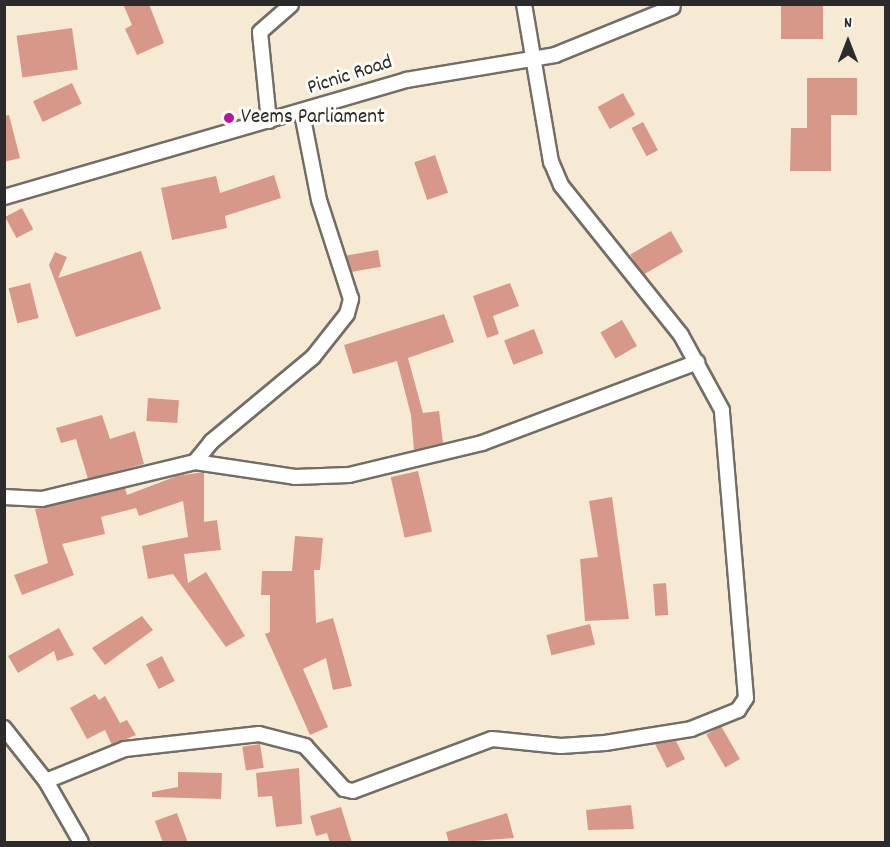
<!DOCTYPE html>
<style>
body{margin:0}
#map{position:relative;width:890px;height:847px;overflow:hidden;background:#f6ead5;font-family:Dekko,sans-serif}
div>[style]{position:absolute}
.building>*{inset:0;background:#d79889;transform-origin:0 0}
.roads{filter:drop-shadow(2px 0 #726e66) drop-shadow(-2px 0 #726e66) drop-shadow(0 2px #726e66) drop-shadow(0 -2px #726e66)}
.street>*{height:14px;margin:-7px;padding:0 7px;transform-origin:7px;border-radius:7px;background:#fff}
.dots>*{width:16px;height:16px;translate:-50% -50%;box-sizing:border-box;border:3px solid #fdfcf7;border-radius:50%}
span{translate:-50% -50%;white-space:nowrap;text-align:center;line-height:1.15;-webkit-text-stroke:6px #fdfcf7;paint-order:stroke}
.street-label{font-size:21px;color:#2b2b2b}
.poi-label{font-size:21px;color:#2b2b2b}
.left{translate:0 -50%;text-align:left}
.frame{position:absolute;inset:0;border:6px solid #2b2b2b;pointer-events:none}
.north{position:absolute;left:818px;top:12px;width:60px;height:60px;-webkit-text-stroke:4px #fdfcf7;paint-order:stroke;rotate:0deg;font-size:16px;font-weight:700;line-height:24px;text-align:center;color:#2b2b2b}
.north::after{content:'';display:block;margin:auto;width:21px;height:27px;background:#2b2b2b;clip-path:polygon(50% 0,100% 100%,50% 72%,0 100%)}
</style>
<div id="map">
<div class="building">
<i style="clip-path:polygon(123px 4px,149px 4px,164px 43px,137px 55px,125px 29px,132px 25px)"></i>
<i style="left:781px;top:6px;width:42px;height:33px"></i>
<i style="left:72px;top:28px;width:42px;height:56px;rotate:82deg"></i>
<i style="clip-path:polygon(807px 78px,857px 78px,857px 115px,831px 115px,831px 171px,790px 171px,791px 128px,807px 128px)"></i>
<i style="left:72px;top:83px;width:23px;height:43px;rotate:65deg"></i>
<i style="left:623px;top:93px;width:25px;height:29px;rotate:61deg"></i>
<i style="clip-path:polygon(9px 115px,20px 158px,4px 162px,4px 116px)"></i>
<i style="left:643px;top:122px;width:32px;height:13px;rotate:62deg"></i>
<i style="left:435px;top:155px;width:40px;height:22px;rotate:71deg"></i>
<i style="clip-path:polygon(274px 175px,281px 198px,225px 216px,227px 228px,172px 240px,161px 188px,216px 176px,220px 193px)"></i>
<i style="left:22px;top:208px;width:24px;height:19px;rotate:62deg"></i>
<i style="left:671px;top:231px;width:24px;height:47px;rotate:60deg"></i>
<i style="left:378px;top:250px;width:17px;height:32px;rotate:80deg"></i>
<i style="clip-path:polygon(141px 251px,161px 309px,76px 337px,49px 265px,55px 252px,67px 257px,58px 278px)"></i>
<i style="left:30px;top:283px;width:36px;height:22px;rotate:76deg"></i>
<i style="clip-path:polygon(510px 283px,519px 306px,493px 316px,499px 334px,487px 338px,473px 296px)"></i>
<i style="clip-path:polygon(444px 314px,454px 342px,408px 358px,423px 413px,439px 411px,443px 443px,414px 450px,411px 415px,397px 361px,353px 374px,344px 345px)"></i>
<i style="left:622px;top:320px;width:30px;height:25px;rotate:60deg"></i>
<i style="left:534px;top:329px;width:26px;height:32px;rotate:69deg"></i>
<i style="left:148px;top:398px;width:31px;height:23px;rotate:4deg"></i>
<i style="clip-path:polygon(102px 415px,110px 439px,135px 431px,144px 464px,88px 479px,76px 439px,61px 443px,56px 428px)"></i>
<i style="left:418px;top:471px;width:62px;height:28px;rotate:77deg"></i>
<i style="clip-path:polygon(204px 472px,204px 522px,217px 520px,221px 550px,184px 554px,188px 583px,206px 572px,245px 636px,226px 647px,173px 574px,148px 579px,142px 546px,188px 537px,183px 501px,139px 516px,136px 508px,101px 517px,105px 534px,62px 544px,74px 575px,22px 595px,14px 575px,48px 563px,35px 509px,125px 488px,127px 495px,177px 476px)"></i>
<i style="clip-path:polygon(612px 497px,629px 619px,585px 621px,580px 559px,598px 557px,589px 501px)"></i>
<i style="clip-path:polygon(295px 536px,323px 538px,320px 570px,314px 570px,316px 623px,333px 618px,352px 686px,333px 690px,326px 658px,303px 669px,328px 727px,310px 735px,265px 634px,270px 632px,270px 595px,261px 595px,262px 571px,292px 571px)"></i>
<i style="left:666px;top:583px;width:32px;height:13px;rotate:86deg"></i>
<i style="clip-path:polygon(142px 616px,153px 630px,105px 665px,92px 648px)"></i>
<i style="left:590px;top:624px;width:21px;height:45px;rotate:76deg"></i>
<i style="clip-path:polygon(59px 628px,74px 655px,57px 661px,54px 651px,18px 673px,8px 656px)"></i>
<i style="left:162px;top:656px;width:28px;height:18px;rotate:63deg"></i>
<i style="clip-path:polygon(95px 694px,99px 700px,105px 696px,120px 723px,127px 720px,136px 735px,112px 745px,105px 730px,87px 739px,70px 708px)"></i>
<i style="left:721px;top:726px;width:38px;height:17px;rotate:60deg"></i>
<i style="clip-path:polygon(676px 741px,685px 759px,667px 768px,655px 744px)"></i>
<i style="left:260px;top:744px;width:24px;height:18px;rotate:81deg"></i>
<i style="clip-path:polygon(299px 768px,302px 824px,276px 827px,272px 796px,258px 797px,256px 773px)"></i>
<i style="clip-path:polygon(178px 772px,222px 773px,221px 799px,152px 797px,152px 792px,178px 787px)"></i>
<i style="clip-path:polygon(631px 805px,634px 829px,588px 830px,586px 810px)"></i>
<i style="clip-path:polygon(341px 807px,352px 843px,330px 843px,327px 833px,316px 836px,310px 816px)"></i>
<i style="clip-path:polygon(177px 813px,188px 843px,163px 843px,155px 821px)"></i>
<i style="clip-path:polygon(507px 813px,514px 838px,449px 843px,446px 832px)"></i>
</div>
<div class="roads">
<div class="street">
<i style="left:269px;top:121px;width:89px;rotate:-95.8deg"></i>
<i style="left:260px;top:32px;width:41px;rotate:-41.1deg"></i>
<i style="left:4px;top:197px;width:419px;rotate:-16.2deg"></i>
<i style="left:406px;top:80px;width:151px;rotate:-9.5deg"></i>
<i style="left:555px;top:55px;width:127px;rotate:-22.1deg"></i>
<i style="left:195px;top:462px;width:26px;rotate:-51deg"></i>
<i style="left:211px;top:442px;width:133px;rotate:-39.8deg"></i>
<i style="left:313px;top:357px;width:55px;rotate:-51.7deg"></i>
<i style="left:347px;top:314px;width:16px;rotate:-75deg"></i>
<i style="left:351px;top:299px;width:104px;rotate:-107.9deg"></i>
<i style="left:319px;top:200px;width:89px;rotate:-101.1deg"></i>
<i style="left:4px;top:497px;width:38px;rotate:3deg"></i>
<i style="left:42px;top:499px;width:157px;rotate:-13.6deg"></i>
<i style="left:195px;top:462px;width:101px;rotate:8.5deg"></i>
<i style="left:295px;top:477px;width:54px;rotate:-2.1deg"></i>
<i style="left:349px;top:475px;width:137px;rotate:-13.5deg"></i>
<i style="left:482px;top:443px;width:230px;rotate:-20.6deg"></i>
<i style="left:4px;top:728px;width:68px;rotate:51.6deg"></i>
<i style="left:46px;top:781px;width:70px;rotate:60.2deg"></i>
<i style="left:46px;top:781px;width:85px;rotate:-22.1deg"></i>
<i style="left:125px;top:749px;width:135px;rotate:-6.4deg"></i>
<i style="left:259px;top:734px;width:48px;rotate:14.6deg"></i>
<i style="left:305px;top:746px;width:58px;rotate:47.8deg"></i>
<i style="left:344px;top:789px;width:9px;rotate:13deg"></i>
<i style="left:353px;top:791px;width:148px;rotate:-20.5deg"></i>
<i style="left:492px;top:739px;width:69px;rotate:5.8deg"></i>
<i style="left:561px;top:746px;width:44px;rotate:-3.9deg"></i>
<i style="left:605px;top:743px;width:87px;rotate:-9.2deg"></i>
<i style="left:691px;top:729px;width:51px;rotate:-22deg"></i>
<i style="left:738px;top:710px;width:14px;rotate:-56deg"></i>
<i style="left:746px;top:698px;width:289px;rotate:-94.8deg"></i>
<i style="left:722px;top:410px;width:85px;rotate:-118.7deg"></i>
<i style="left:681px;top:335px;width:192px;rotate:-128.7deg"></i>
<i style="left:561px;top:185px;width:25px;rotate:-113deg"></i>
<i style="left:551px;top:162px;width:160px;rotate:-99.7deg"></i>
</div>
</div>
<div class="dots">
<i style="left:229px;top:118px;background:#b5179e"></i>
</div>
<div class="street-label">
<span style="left:350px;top:76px;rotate:-18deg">Picnic Road</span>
</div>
<div class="poi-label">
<span class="left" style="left:241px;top:118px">Veems Parliament</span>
</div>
<div class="frame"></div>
<div class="north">N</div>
</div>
